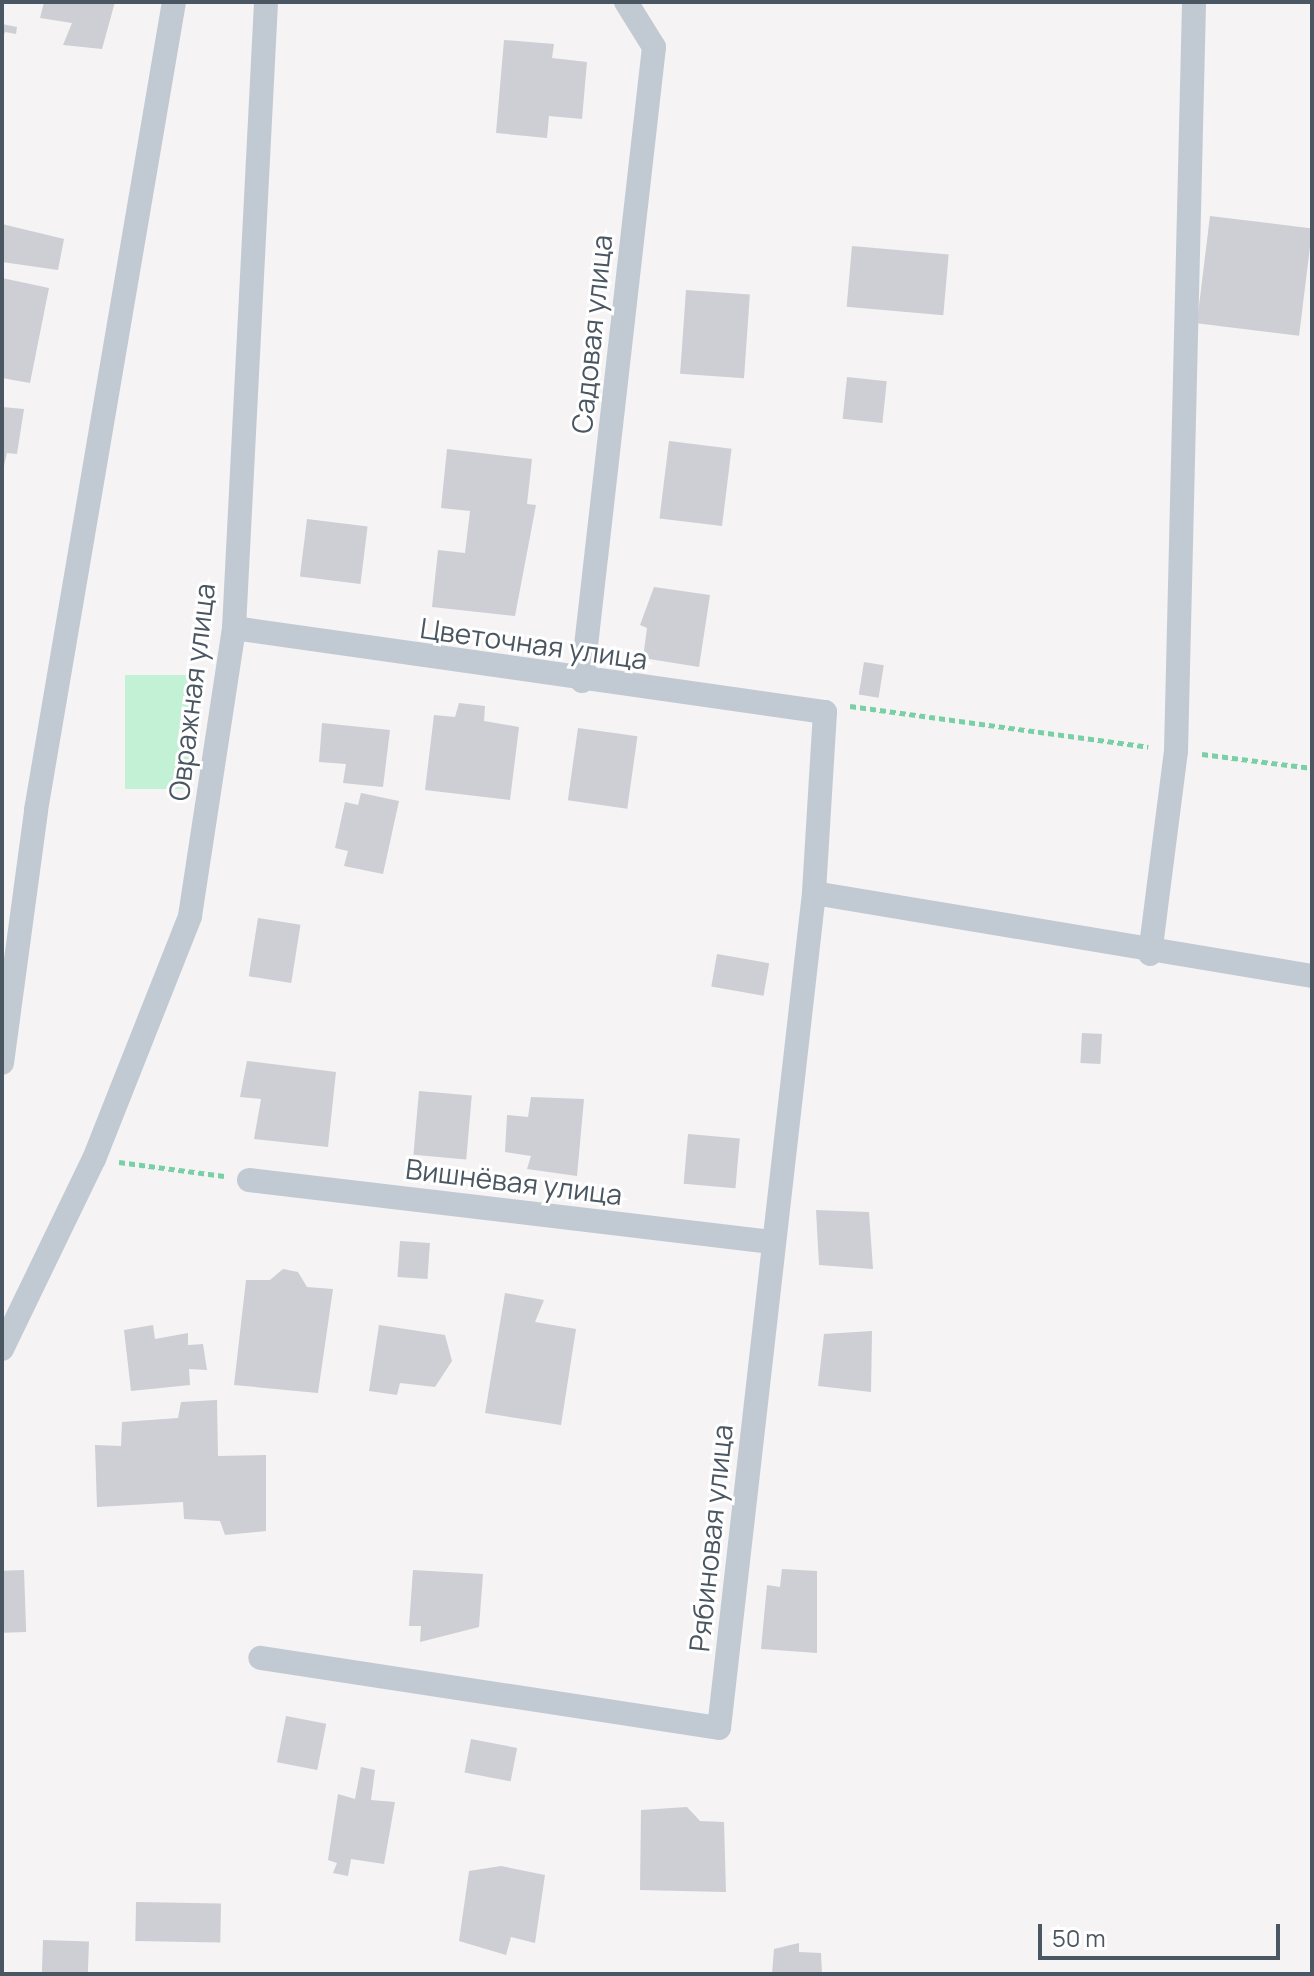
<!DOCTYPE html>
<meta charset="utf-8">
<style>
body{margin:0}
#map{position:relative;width:1314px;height:1976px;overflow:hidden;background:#f5f3f3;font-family:Manrope,sans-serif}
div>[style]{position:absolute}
.green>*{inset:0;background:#c3f1d5;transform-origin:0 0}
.building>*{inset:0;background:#cdcfd5;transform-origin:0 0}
.path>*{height:5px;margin-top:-2.5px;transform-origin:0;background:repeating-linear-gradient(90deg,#7ad0a6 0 6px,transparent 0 10px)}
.minor>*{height:24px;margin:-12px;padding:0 12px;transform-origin:12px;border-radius:12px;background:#c1cad2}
span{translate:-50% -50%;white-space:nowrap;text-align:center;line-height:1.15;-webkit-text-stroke:6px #fff;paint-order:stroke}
.street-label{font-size:28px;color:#4a5661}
.frame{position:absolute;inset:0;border:4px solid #4a5661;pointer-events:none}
.scale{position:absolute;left:1038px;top:1924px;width:242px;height:36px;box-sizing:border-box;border:4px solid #4a5661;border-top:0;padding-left:10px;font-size:24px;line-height:28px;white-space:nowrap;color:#4a5661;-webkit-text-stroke:6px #fff;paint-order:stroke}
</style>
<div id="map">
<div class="green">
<i style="left:125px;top:675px;width:64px;height:114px"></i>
</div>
<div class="building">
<i style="clip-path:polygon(44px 2px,115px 2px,102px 49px,63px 45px,72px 23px,40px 18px)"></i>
<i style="clip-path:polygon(2px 24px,17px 27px,16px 34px,5px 32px,2px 40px)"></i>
<i style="clip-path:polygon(504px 40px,554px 44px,552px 58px,587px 62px,582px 119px,549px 116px,547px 138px,496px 133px)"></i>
<i style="left:1210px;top:216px;width:103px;height:108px;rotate:7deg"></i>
<i style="clip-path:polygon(2px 224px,64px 239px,58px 270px,2px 262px)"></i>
<i style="left:852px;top:246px;width:97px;height:61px;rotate:5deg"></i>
<i style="clip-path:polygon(2px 278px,49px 288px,30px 383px,2px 378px)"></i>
<i style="left:686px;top:290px;width:64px;height:84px;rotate:4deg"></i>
<i style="left:847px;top:377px;width:40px;height:42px;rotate:6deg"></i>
<i style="clip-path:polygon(2px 407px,24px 409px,17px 454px,7px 453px,3px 470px)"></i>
<i style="left:669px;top:441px;width:63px;height:78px;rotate:7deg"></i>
<i style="clip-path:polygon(447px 449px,532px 459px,527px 504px,536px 505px,515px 616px,432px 607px,438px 550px,465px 553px,470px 511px,441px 508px)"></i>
<i style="left:307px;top:519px;width:61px;height:58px;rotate:7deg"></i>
<i style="clip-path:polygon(654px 587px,710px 595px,699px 667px,643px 658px,647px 628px,640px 625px)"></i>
<i style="left:864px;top:662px;width:20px;height:33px;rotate:9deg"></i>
<i style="clip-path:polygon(459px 703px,485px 706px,484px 721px,519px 727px,510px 800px,425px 790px,434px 715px,455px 717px)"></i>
<i style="clip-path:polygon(322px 723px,390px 730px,383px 787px,343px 783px,346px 764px,319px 762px)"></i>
<i style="left:578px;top:728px;width:60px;height:73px;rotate:8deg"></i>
<i style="clip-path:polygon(361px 793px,399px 801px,383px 874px,344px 866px,348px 851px,335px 848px,345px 802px,358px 805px)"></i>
<i style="left:258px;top:918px;width:43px;height:59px;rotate:9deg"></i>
<i style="left:717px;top:954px;width:53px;height:33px;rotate:10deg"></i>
<i style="left:1082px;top:1033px;width:20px;height:30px;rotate:3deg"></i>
<i style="clip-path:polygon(247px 1061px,336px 1072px,328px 1147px,254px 1139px,261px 1099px,240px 1097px)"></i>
<i style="left:419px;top:1091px;width:53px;height:64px;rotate:5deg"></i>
<i style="clip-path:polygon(531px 1097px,584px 1099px,577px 1176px,527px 1169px,531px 1156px,505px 1152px,507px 1115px,528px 1117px)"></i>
<i style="left:688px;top:1134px;width:52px;height:50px;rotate:5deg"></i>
<i style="clip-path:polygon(816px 1210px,869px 1212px,873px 1269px,819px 1265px)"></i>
<i style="left:400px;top:1241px;width:30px;height:36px;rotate:4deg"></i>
<i style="clip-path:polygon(283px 1269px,298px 1272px,307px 1287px,333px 1289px,318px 1393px,234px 1385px,246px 1280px,270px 1280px)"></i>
<i style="clip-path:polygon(505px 1293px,544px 1300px,535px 1322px,576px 1329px,561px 1425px,485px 1413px)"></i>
<i style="clip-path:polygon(153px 1325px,155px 1339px,188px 1333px,188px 1345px,203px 1344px,207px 1370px,189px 1369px,190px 1385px,131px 1391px,124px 1330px)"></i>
<i style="clip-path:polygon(379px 1325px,445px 1335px,452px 1361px,435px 1387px,400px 1383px,397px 1395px,369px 1391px)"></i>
<i style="clip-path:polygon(872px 1331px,871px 1392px,818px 1386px,824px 1334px)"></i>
<i style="clip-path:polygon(217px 1400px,218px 1456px,266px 1455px,266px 1531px,225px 1535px,220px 1521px,184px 1519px,183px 1502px,97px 1507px,95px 1445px,121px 1446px,122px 1422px,178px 1418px,181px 1402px)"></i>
<i style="clip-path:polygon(782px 1569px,817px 1571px,817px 1653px,761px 1649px,767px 1585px,780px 1587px)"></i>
<i style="left:24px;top:1570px;width:62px;height:22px;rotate:88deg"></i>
<i style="clip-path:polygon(413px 1570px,483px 1574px,479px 1627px,420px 1642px,421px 1626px,409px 1626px)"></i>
<i style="left:286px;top:1716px;width:41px;height:47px;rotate:11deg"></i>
<i style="left:471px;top:1739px;width:47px;height:34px;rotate:11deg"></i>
<i style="clip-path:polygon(361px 1767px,375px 1770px,371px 1800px,395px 1802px,384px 1864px,351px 1859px,348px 1876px,333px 1873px,337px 1863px,328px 1860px,338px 1794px,355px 1799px)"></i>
<i style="clip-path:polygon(687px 1807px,700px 1821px,724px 1822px,726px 1892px,640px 1890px,641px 1810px)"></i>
<i style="clip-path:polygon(501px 1866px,545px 1875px,535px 1943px,511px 1937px,506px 1955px,459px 1941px,469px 1871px)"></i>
<i style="left:136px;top:1902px;width:85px;height:39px;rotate:1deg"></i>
<i style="left:43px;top:1940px;width:46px;height:34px;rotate:2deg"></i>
<i style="clip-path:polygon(799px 1943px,799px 1952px,821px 1953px,822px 1974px,772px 1974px,774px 1949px)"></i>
</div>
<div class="path">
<i style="left:850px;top:706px;width:301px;rotate:7.8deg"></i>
<i style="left:1202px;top:754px;width:111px;rotate:7.3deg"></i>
<i style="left:119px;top:1162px;width:106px;rotate:7.6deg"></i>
</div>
<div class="minor">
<i style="left:234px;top:628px;width:597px;rotate:8.09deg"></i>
<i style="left:825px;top:712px;width:181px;rotate:93.5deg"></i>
<i style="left:814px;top:893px;width:840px;rotate:96.49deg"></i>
<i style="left:719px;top:1728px;width:464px;rotate:-171.3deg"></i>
<i style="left:582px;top:681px;width:638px;rotate:-83.52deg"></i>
<i style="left:654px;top:47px;width:53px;rotate:-121.9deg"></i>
<i style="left:814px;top:893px;width:505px;rotate:9.46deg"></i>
<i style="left:1150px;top:954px;width:205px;rotate:-82.7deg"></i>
<i style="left:1176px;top:751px;width:749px;rotate:-88.62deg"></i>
<i style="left:2px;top:1063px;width:255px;rotate:-82.3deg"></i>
<i style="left:36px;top:810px;width:820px;rotate:-80.31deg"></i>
<i style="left:249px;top:1180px;width:527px;rotate:6.76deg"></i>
<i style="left:2px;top:1349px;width:211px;rotate:-64.2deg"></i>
<i style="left:94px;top:1159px;width:261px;rotate:-68.4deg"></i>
<i style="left:190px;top:916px;width:291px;rotate:-81.3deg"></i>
<i style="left:234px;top:628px;width:627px;rotate:-87.07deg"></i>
</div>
<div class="street-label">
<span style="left:591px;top:334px;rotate:-84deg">Садовая улица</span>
<span style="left:534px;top:643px;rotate:8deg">Цветочная улица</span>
<span style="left:191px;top:692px;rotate:-83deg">Овражная улица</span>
<span style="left:514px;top:1181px;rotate:7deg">Вишнёвая улица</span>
<span style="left:710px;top:1538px;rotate:-84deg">Рябиновая улица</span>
</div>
<div class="frame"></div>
<div class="scale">50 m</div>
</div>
